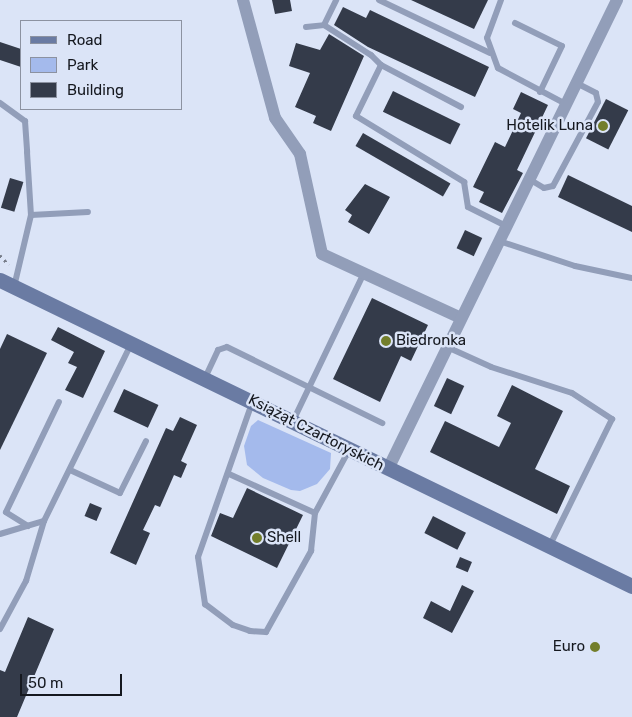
<!DOCTYPE html>
<meta charset="utf-8">
<style>
body{margin:0}
#map{position:relative;width:632px;height:717px;overflow:hidden;background:#dbe4f7;font-family:Rubik,sans-serif}
div>[style]{position:absolute}
.green>*{inset:0;background:#a4baec}
.building>*{inset:0;background:#343b4a;transform-origin:0 0}
.path>*{height:2.5px;margin-top:-1.25px;transform-origin:0;background:repeating-linear-gradient(90deg,#777d8a 0 2.5px,transparent 0 6.5px)}
.lane>*{height:6px;margin:-3px;padding:0 3px;transform-origin:3px;border-radius:3px;background:#929eb9}
.street>*{height:12px;margin:-6px;padding:0 6px;transform-origin:6px;border-radius:6px;background:#929eb9}
.secondary>*{height:15px;margin:-7.5px;padding:0 7.5px;transform-origin:7.5px;border-radius:7.5px;background:#6a7ba3}
.dots>*{width:14px;height:14px;translate:-50% -50%;box-sizing:border-box;border:2px solid #dbe4f7;border-radius:50%}
span{translate:-50% -50%;white-space:nowrap;text-align:center;line-height:1.15;-webkit-text-stroke:5px #dbe4f7;paint-order:stroke}
.poi-label{font-size:15px;color:#15181f}
.right{translate:-100% -50%;text-align:right}
.left{translate:0 -50%;text-align:left}
.street-label{font-size:15px;color:#15181f}
.legend{position:absolute;left:20px;top:20px;width:162px;height:90px;box-sizing:border-box;background:#dbe4f7;border:1px solid #8c92a1;margin:0;padding:6px 9px;list-style:none;font-size:15px;color:#15181f}
.legend li{display:flex;align-items:center;gap:10px;height:25px}
.legend b{width:25px;border:1px solid #8c92a1}
.scale{position:absolute;left:20px;top:674px;width:102px;height:22px;box-sizing:border-box;border:2px solid #15181f;border-top:0;padding-left:6px;font-size:15px;line-height:18px;white-space:nowrap;color:#15181f;-webkit-text-stroke:4px #dbe4f7;paint-order:stroke}
</style>
<div id="map">
<div class="green">
<i style="clip-path:polygon(258px 420px,331px 453px,330px 469px,317px 484px,300px 491px,291px 490px,263px 478px,247px 465px,244px 446px,251px 426px)"></i>
</div>
<div class="building">
<i style="clip-path:polygon(272px 0,290px 0,292px 11px,275px 14px)"></i>
<i style="clip-path:polygon(411px 0,488px 0,474px 29px)"></i>
<i style="clip-path:polygon(343px 7px,366px 18px,370px 10px,489px 67px,475px 97px,368px 47px,334px 25px)"></i>
<i style="clip-path:polygon(329px 34px,364px 56px,331px 131px,313px 123px,316px 116px,295px 107px,310px 73px,289px 66px,296px 43px,320px 50px)"></i>
<i style="clip-path:polygon(0 42px,21px 49px,21px 67px,0 60px)"></i>
<i style="left:393px;top:91px;width:75px;height:23px;rotate:26deg"></i>
<i style="clip-path:polygon(521px 92px,548px 105px,517px 170px,523px 173px,502px 213px,479px 202px,484px 192px,473px 187px,495px 142px,505px 147px,521px 113px,513px 109px)"></i>
<i style="left:606px;top:99px;width:25px;height:44px;rotate:27deg"></i>
<i style="left:363px;top:133px;width:101px;height:15px;rotate:30deg"></i>
<i style="clip-path:polygon(568px 175px,632px 206px,632px 232px,558px 197px)"></i>
<i style="left:10px;top:178px;width:14px;height:31px;rotate:17deg"></i>
<i style="clip-path:polygon(365px 184px,390px 197px,369px 234px,348px 222px,352px 215px,345px 210px)"></i>
<i style="left:465px;top:230px;width:19px;height:20px;rotate:25deg"></i>
<i style="clip-path:polygon(372px 298px,428px 325px,411px 361px,401px 356px,380px 402px,333px 379px)"></i>
<i style="clip-path:polygon(58px 327px,105px 351px,83px 398px,65px 390px,77px 367px,68px 363px,74px 352px,51px 340px)"></i>
<i style="clip-path:polygon(7px 334px,47px 353px,0 450px,0 349px)"></i>
<i style="left:447px;top:378px;width:19px;height:31px;rotate:25deg"></i>
<i style="clip-path:polygon(512px 385px,563px 411px,535px 469px,570px 486px,557px 514px,430px 452px,445px 421px,499px 447px,511px 423px,497px 416px)"></i>
<i style="left:124px;top:389px;width:38px;height:25px;rotate:25deg"></i>
<i style="clip-path:polygon(180px 417px,197px 425px,181px 461px,187px 464px,181px 478px,174px 475px,160px 507px,155px 505px,143px 530px,150px 533px,136px 565px,110px 553px,166px 428px,173px 431px)"></i>
<i style="clip-path:polygon(247px 488px,303px 515px,277px 568px,211px 536px,220px 513px,233px 518px)"></i>
<i style="left:90px;top:503px;width:13px;height:14px;rotate:23deg"></i>
<i style="left:433px;top:516px;width:37px;height:19px;rotate:27deg"></i>
<i style="left:460px;top:557px;width:13px;height:11px;rotate:23deg"></i>
<i style="clip-path:polygon(462px 585px,474px 591px,452px 633px,423px 618px,431px 601px,450px 611px)"></i>
<i style="clip-path:polygon(28px 617px,54px 629px,17px 717px,0 717px,0 670px,5px 672px)"></i>
</div>
<div class="path">
<i style="left:0;top:255px;width:13px;rotate:48deg"></i>
</div>
<div class="lane">
<i style="left:379px;top:0;width:123px;rotate:25.5deg"></i>
<i style="left:501px;top:0;width:40px;rotate:110.2deg"></i>
<i style="left:487px;top:38px;width:32px;rotate:70deg"></i>
<i style="left:498px;top:68px;width:77px;rotate:27.9deg"></i>
<i style="left:515px;top:23px;width:52px;rotate:26.1deg"></i>
<i style="left:562px;top:46px;width:51px;rotate:115.6deg"></i>
<i style="left:324px;top:25px;width:56px;rotate:32.6deg"></i>
<i style="left:371px;top:55px;width:14px;rotate:45deg"></i>
<i style="left:306px;top:27px;width:18px;rotate:-6deg"></i>
<i style="left:324px;top:25px;width:28px;rotate:-64deg"></i>
<i style="left:0;top:103px;width:31px;rotate:36deg"></i>
<i style="left:25px;top:121px;width:31px;rotate:86deg"></i>
<i style="left:27px;top:152px;width:63px;rotate:86.4deg"></i>
<i style="left:31px;top:215px;width:74px;rotate:103.3deg"></i>
<i style="left:461px;top:107px;width:90px;rotate:-152.3deg"></i>
<i style="left:381px;top:65px;width:57px;rotate:116.1deg"></i>
<i style="left:356px;top:116px;width:127px;rotate:31.4deg"></i>
<i style="left:464px;top:182px;width:25px;rotate:81deg"></i>
<i style="left:468px;top:207px;width:42px;rotate:26.6deg"></i>
<i style="left:529px;top:179px;width:17px;rotate:31deg"></i>
<i style="left:544px;top:188px;width:9px;rotate:-13deg"></i>
<i style="left:553px;top:186px;width:95px;rotate:-61.8deg"></i>
<i style="left:598px;top:102px;width:9px;rotate:-103deg"></i>
<i style="left:596px;top:93px;width:22px;rotate:-153deg"></i>
<i style="left:31px;top:215px;width:57px;rotate:-3deg"></i>
<i style="left:499px;top:241px;width:80px;rotate:18.2deg"></i>
<i style="left:575px;top:266px;width:58px;rotate:11.9deg"></i>
<i style="left:447px;top:347px;width:48px;rotate:24.4deg"></i>
<i style="left:491px;top:367px;width:85px;rotate:17.8deg"></i>
<i style="left:572px;top:393px;width:48px;rotate:33deg"></i>
<i style="left:612px;top:419px;width:140px;rotate:116.2deg"></i>
<i style="left:205px;top:378px;width:31px;rotate:-65deg"></i>
<i style="left:218px;top:350px;width:9px;rotate:-18deg"></i>
<i style="left:227px;top:347px;width:173px;rotate:26.1deg"></i>
<i style="left:252px;top:403px;width:163px;rotate:109.3deg"></i>
<i style="left:198px;top:557px;width:48px;rotate:81.5deg"></i>
<i style="left:205px;top:604px;width:35px;rotate:37deg"></i>
<i style="left:233px;top:625px;width:18px;rotate:19deg"></i>
<i style="left:250px;top:631px;width:16px;rotate:4deg"></i>
<i style="left:266px;top:632px;width:93px;rotate:-60.9deg"></i>
<i style="left:311px;top:551px;width:38px;rotate:-84deg"></i>
<i style="left:315px;top:513px;width:72px;rotate:-61.6deg"></i>
<i style="left:293px;top:421px;width:164px;rotate:-64.4deg"></i>
<i style="left:70px;top:470px;width:55px;rotate:24.7deg"></i>
<i style="left:120px;top:493px;width:58px;rotate:-63.4deg"></i>
<i style="left:229px;top:474px;width:94px;rotate:24.4deg"></i>
<i style="left:28px;top:526px;width:26px;rotate:-148deg"></i>
<i style="left:6px;top:512px;width:122px;rotate:-64.3deg"></i>
<i style="left:0;top:534px;width:46px;rotate:-16.5deg"></i>
<i style="left:0;top:629px;width:55px;rotate:-61.6deg"></i>
<i style="left:26px;top:581px;width:63px;rotate:-73.3deg"></i>
<i style="left:44px;top:521px;width:197px;rotate:-63.8deg"></i>
</div>
<div class="street">
<i style="left:243px;top:0;width:122px;rotate:74.8deg"></i>
<i style="left:275px;top:118px;width:44px;rotate:55.2deg"></i>
<i style="left:300px;top:154px;width:102px;rotate:77.6deg"></i>
<i style="left:322px;top:254px;width:153px;rotate:24.7deg"></i>
<i style="left:388px;top:469px;width:522px;rotate:-63.97deg"></i>
</div>
<div class="secondary">
<i style="left:0;top:280px;width:702px;rotate:25.84deg"></i>
</div>
<div class="dots">
<i style="left:603px;top:126px;background:#737e2b"></i>
<i style="left:386px;top:341px;background:#737e2b"></i>
<i style="left:257px;top:538px;background:#737e2b"></i>
<i style="left:595px;top:647px;background:#737e2b"></i>
</div>
<div class="poi-label">
<span class="right" style="left:593px;top:126px">Hotelik Luna</span>
<span class="left" style="left:396px;top:341px">Biedronka</span>
<span class="left" style="left:267px;top:538px">Shell</span>
<span class="right" style="left:585px;top:647px">Euro</span>
</div>
<div class="street-label">
<span style="left:316px;top:433px;rotate:27deg">Książąt Czartoryskich</span>
</div>
<ul class="legend">
<li><b style="height:6px;background:#6a7ba3"></b>Road</li>
<li><b style="height:14px;background:#a4baec"></b>Park</li>
<li><b style="height:14px;background:#343b4a"></b>Building</li>
</ul>
<div class="scale">50 m</div>
</div>
